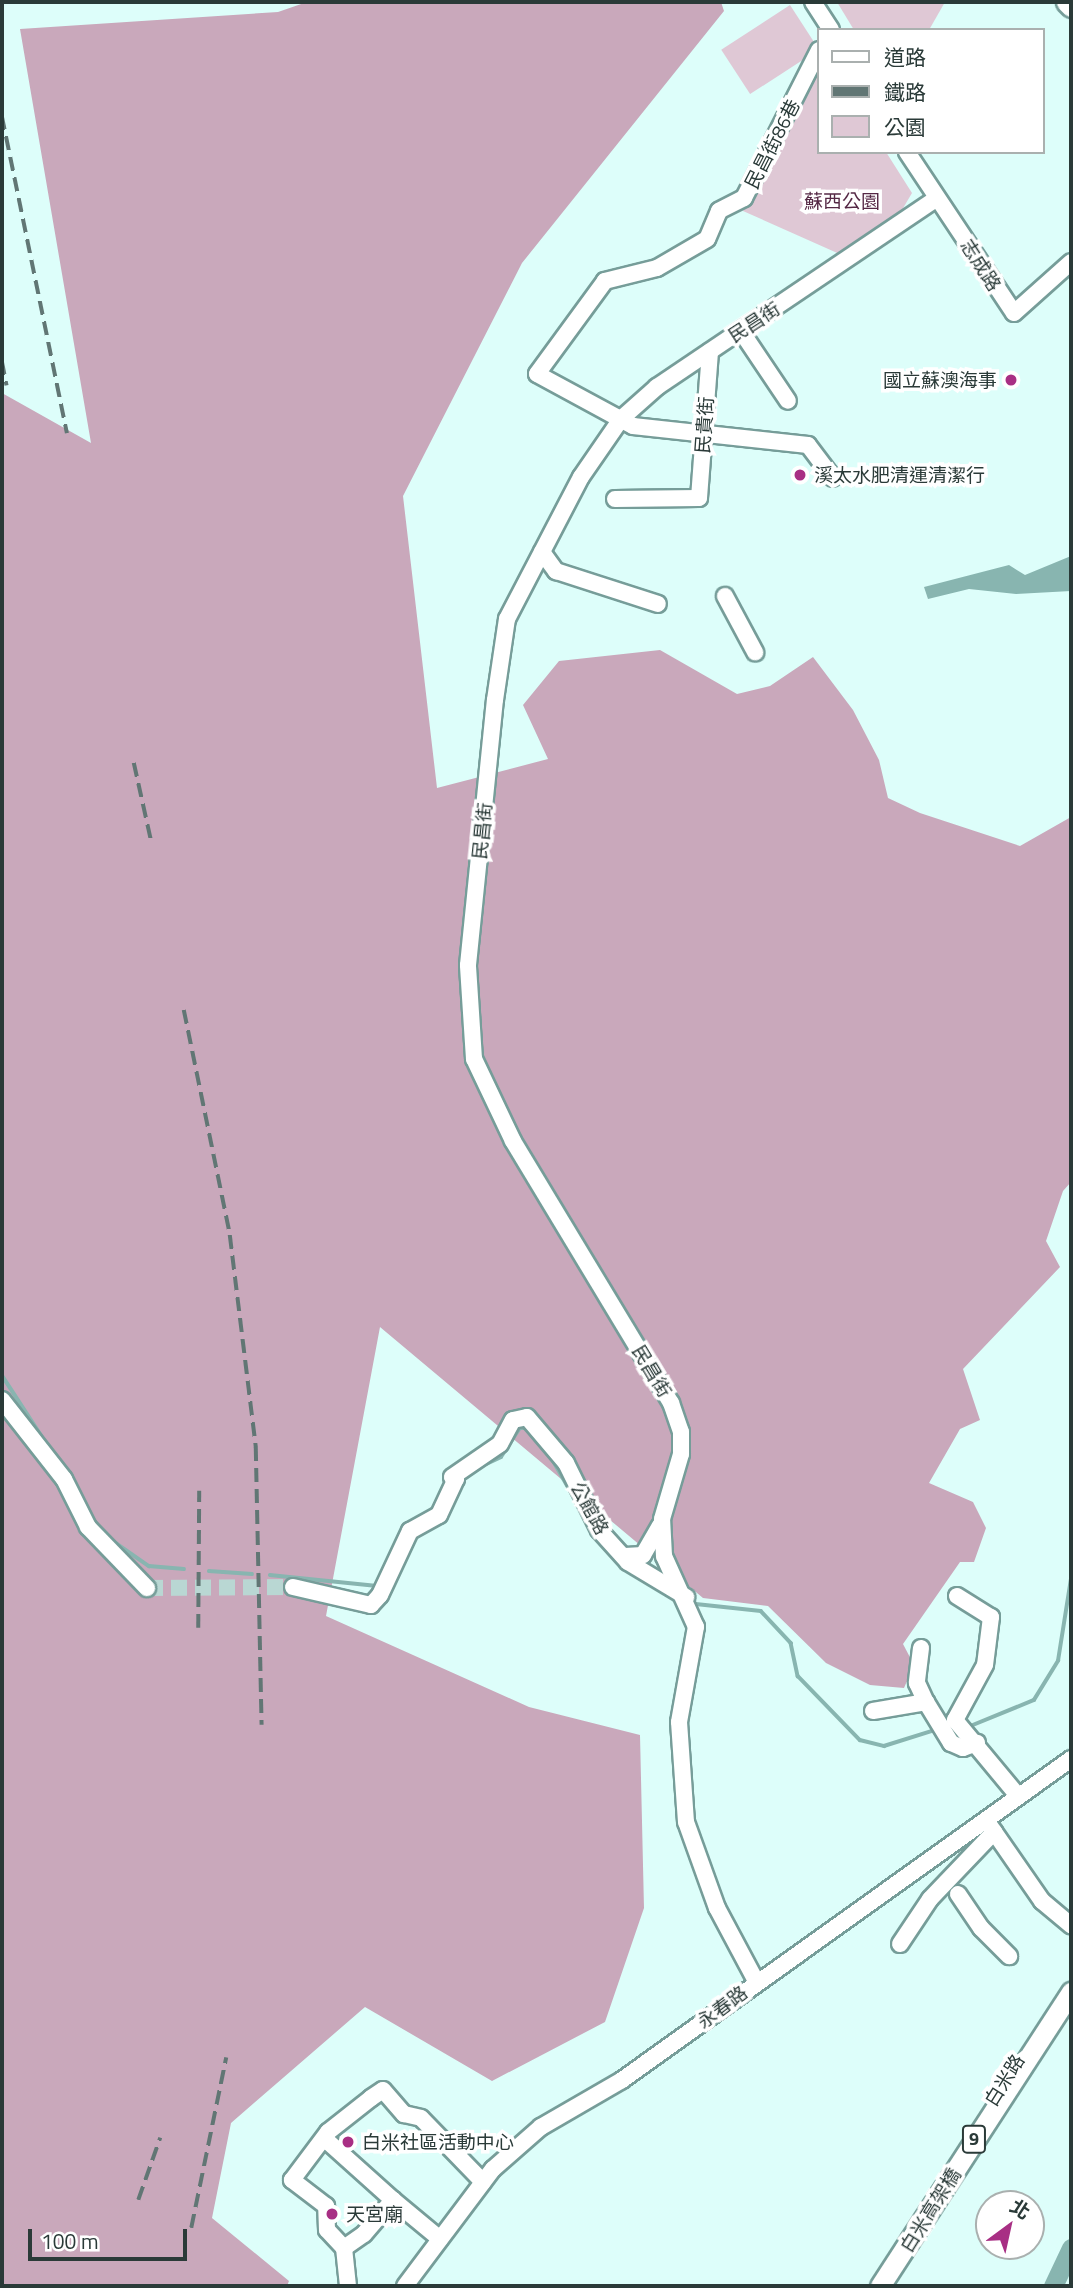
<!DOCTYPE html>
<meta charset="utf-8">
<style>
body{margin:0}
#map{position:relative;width:1073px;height:2288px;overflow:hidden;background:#ddfefa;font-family:"Titillium Web","Noto Sans TC",sans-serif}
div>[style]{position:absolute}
.green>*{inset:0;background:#dfc8d5;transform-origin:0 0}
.forest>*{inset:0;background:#c9a8bb}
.water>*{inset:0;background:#88b5b0}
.stream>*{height:3.5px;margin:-1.75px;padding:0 1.75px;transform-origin:1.75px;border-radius:1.75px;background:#88b5b0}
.river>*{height:19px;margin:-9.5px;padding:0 9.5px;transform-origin:9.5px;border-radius:9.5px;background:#88b5b0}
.minor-tunnel>*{height:16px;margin-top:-8px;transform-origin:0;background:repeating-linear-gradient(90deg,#b9d7d3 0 16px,transparent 0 24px)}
.roads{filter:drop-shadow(2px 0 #769d99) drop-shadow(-2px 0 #769d99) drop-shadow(0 2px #769d99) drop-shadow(0 -2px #769d99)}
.minor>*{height:16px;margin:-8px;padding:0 8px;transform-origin:8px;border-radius:8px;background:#fff}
.major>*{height:19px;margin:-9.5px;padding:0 9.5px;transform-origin:9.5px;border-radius:9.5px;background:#fff}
.rail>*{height:3.5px;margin-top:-1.75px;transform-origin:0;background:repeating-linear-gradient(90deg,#617674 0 14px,transparent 0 21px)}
.dots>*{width:19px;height:19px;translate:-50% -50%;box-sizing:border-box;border:4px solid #fff;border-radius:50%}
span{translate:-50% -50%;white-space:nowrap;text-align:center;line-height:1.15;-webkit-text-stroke:7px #fff;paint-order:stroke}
.shield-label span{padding:2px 5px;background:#fff;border:2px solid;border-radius:5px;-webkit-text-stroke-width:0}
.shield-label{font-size:18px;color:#2a3a38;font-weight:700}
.street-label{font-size:19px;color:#2a3a38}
.park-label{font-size:19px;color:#552845}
.poi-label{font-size:19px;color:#2a3a38}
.right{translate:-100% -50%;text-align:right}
.left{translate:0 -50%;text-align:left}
.frame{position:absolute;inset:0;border:4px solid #2a3a38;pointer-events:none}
.legend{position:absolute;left:817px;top:28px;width:228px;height:126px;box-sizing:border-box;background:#fff;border:2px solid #aab0af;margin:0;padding:9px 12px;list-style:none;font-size:21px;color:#2a3a38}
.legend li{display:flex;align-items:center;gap:14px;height:35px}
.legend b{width:35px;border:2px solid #aab0af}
.north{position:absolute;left:975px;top:2190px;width:70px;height:70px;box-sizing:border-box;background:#fff;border:2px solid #aab0af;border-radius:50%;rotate:33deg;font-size:19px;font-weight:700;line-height:28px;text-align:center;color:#2a3a38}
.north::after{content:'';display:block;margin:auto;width:24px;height:32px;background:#a82f84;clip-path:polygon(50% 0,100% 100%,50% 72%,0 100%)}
.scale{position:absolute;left:28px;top:2229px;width:159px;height:32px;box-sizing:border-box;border:4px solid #2a3a38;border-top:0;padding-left:9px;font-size:21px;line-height:24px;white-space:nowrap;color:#2a3a38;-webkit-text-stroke:5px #fff;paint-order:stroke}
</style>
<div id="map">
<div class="green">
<i style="clip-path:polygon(837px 2px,945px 2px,929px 30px,854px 30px)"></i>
<i style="left:790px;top:5px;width:53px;height:82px;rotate:57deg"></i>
<i style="clip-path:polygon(819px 69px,819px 152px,886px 152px,912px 193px,899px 215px,844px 256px,743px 211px)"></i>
</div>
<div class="forest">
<i style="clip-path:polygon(307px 2px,721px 2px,724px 11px,522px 263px,403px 496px,437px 788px,548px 759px,523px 705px,559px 661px,660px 650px,737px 694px,770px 686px,813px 657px,853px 710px,879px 760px,888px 798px,920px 813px,1020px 846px,1071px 817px,1071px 1182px,1063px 1191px,1046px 1241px,1060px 1267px,963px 1369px,980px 1420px,960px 1429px,929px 1483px,973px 1502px,986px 1528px,974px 1562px,960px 1562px,903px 1644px,914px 1665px,904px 1688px,870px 1685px,826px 1663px,768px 1606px,703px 1598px,380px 1327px,326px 1616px,529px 1707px,640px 1735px,644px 1908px,605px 2022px,492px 2081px,365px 2007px,231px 2123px,212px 2218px,289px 2281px,287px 2286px,2px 2286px,2px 393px,91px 443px,20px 29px,278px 12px)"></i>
</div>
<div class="water">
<i style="clip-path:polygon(1071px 556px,1071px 591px,1016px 594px,969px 589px,928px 599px,924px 587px,1009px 565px,1025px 575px)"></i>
</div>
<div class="stream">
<i style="left:1071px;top:1119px;width:1px;rotate:-90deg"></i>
<i style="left:2px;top:1375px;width:92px;rotate:57deg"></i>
<i style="left:550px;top:1455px;width:59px;rotate:60.4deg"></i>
<i style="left:480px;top:1467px;width:23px;rotate:-25deg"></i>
<i style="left:501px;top:1457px;width:35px;rotate:-57deg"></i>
<i style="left:520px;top:1428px;width:8px"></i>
<i style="left:89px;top:1512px;width:20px;rotate:57deg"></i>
<i style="left:113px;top:1541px;width:44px;rotate:34.8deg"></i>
<i style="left:149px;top:1566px;width:35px;rotate:5deg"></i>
<i style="left:209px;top:1571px;width:43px;rotate:4deg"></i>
<i style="left:628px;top:1571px;width:41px;rotate:31deg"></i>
<i style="left:270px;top:1575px;width:110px;rotate:5.8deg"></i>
<i style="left:696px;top:1604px;width:65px;rotate:6.1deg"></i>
<i style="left:761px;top:1611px;width:44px;rotate:46.8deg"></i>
<i style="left:791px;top:1643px;width:34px;rotate:78deg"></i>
<i style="left:798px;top:1676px;width:89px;rotate:45.9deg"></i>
<i style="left:860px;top:1740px;width:25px;rotate:14deg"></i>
<i style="left:884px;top:1746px;width:50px;rotate:-17.4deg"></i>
<i style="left:968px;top:1727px;width:71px;rotate:-22.2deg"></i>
<i style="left:1034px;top:1700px;width:46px;rotate:-58.4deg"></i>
<i style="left:1058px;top:1661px;width:83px;rotate:-81deg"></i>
</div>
<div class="river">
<i style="left:1053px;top:2286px;width:42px;rotate:-64.7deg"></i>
</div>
<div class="minor-tunnel">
<i style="left:147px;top:1588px;width:146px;rotate:-0.4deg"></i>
</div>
<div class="roads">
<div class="minor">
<i style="left:813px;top:2px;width:33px;rotate:57deg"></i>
<i style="left:819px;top:50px;width:166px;rotate:116.9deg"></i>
<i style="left:744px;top:198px;width:28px;rotate:153deg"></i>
<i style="left:719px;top:211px;width:30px;rotate:113deg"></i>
<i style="left:707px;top:239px;width:58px;rotate:149.9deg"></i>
<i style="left:657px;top:268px;width:54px;rotate:166deg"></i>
<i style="left:605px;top:281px;width:115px;rotate:126.2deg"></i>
<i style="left:537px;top:374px;width:109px;rotate:28.4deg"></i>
<i style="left:633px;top:426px;width:176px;rotate:6.2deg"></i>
<i style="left:808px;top:445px;width:41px;rotate:52.9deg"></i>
<i style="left:907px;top:152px;width:193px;rotate:56.4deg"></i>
<i style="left:1014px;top:313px;width:76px;rotate:-41.8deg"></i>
<i style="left:741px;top:331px;width:84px;rotate:56.1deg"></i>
<i style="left:615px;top:499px;width:84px;rotate:-0.7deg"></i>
<i style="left:699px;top:498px;width:147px;rotate:-85.7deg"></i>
<i style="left:542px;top:552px;width:24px;rotate:54deg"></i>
<i style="left:556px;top:571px;width:107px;rotate:17.9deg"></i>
<i style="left:725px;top:596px;width:64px;rotate:61.8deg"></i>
<i style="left:2px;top:1400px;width:100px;rotate:51.9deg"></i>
<i style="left:64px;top:1479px;width:54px;rotate:63.4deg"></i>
<i style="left:88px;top:1527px;width:85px;rotate:46deg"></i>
<i style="left:625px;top:1556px;width:18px;rotate:-3deg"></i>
<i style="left:643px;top:1555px;width:34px;rotate:-60deg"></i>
<i style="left:293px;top:1587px;width:80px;rotate:13deg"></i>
<i style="left:371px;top:1605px;width:13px;rotate:-48deg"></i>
<i style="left:380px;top:1595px;width:71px;rotate:-64.9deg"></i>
<i style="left:410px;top:1531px;width:33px;rotate:-29deg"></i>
<i style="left:439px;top:1515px;width:40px;rotate:-65deg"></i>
<i style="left:456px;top:1479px;width:4px;rotate:-153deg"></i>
<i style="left:452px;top:1477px;width:58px;rotate:-34.5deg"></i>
<i style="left:500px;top:1444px;width:27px;rotate:-62deg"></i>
<i style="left:513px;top:1420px;width:14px;rotate:-12deg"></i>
<i style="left:527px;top:1417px;width:60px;rotate:49.7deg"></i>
<i style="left:566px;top:1463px;width:75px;rotate:63.8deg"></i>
<i style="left:599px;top:1530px;width:43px;rotate:47.8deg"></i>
<i style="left:628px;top:1562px;width:68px;rotate:31.1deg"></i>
<i style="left:957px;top:1596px;width:40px;rotate:32deg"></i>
<i style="left:991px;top:1617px;width:48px;rotate:97.1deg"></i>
<i style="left:985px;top:1665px;width:63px;rotate:118.6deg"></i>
<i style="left:955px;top:1720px;width:99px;rotate:50.3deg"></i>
<i style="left:921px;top:1648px;width:35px;rotate:97deg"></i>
<i style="left:917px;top:1683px;width:21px;rotate:65deg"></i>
<i style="left:926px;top:1702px;width:48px;rotate:58.6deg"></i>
<i style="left:951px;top:1743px;width:13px;rotate:23deg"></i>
<i style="left:963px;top:1748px;width:15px;rotate:-20deg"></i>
<i style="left:873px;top:1711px;width:54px;rotate:-9.6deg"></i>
<i style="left:988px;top:1823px;width:95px;rotate:55.3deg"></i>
<i style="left:1042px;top:1901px;width:38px;rotate:40deg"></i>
<i style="left:958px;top:1894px;width:41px;rotate:55.9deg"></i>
<i style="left:981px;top:1928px;width:40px;rotate:45deg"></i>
<i style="left:900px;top:1944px;width:54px;rotate:-56.3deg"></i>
<i style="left:930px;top:1899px;width:93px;rotate:-46.3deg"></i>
<i style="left:756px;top:1981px;width:83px;rotate:-118.1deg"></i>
<i style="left:717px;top:1908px;width:91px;rotate:-109.8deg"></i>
<i style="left:686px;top:1822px;width:100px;rotate:-94deg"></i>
<i style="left:679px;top:1722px;width:97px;rotate:-79.9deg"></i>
<i style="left:696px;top:1627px;width:78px;rotate:-114.3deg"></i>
<i style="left:664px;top:1556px;width:37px;rotate:-93deg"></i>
<i style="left:662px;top:1519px;width:68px;rotate:-73.7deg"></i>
<i style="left:681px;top:1454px;width:22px;rotate:-90deg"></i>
<i style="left:681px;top:1432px;width:31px;rotate:-109deg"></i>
<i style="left:671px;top:1403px;width:306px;rotate:-121.1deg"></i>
<i style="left:513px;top:1141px;width:91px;rotate:-115.4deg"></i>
<i style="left:474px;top:1059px;width:94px;rotate:-93.7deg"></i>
<i style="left:468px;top:965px;width:266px;rotate:-84.2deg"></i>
<i style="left:495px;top:700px;width:82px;rotate:-81.6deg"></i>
<i style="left:507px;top:619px;width:160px;rotate:-62.5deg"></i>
<i style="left:581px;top:477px;width:70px;rotate:-55.4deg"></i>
<i style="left:621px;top:419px;width:48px;rotate:-41.6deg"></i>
<i style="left:657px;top:387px;width:336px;rotate:-34deg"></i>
<i style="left:325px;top:2139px;width:91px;rotate:41.9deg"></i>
<i style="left:344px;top:2248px;width:24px;rotate:-35deg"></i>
<i style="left:364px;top:2234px;width:45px;rotate:-49.5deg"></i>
<i style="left:393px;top:2200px;width:61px;rotate:39.7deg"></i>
<i style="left:348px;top:2286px;width:38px;rotate:-96deg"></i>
<i style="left:344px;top:2248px;width:25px;rotate:-133deg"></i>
<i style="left:327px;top:2230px;width:24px;rotate:-92deg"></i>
<i style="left:326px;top:2206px;width:43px;rotate:-142.6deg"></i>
<i style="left:292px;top:2180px;width:60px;rotate:-53.1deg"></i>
<i style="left:328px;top:2132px;width:55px;rotate:-38.3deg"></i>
<i style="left:371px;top:2098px;width:14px;rotate:-34deg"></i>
<i style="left:383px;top:2090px;width:32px;rotate:49deg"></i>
<i style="left:404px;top:2114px;width:17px;rotate:13deg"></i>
<i style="left:421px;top:2118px;width:89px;rotate:45.9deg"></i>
<i style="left:405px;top:2286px;width:146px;rotate:-53.1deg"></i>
<i style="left:493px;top:2169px;width:64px;rotate:-41.2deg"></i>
<i style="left:541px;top:2127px;width:94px;rotate:-30.1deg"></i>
<i style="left:622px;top:2080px;width:552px;rotate:-35.56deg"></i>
</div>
<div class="major">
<i style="left:1066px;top:2px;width:7px;rotate:45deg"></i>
<i style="left:880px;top:2286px;width:351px;rotate:-57deg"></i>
</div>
</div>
<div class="rail">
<i style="left:2px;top:116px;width:324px;rotate:78.4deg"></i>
<i style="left:2px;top:361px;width:25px;rotate:79deg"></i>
<i style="left:134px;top:763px;width:83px;rotate:77.5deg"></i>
<i style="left:184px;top:1010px;width:230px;rotate:78.4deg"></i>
<i style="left:230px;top:1235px;width:214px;rotate:83deg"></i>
<i style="left:256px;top:1447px;width:278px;rotate:88.8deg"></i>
<i style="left:198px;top:1628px;width:137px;rotate:-89.6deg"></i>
<i style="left:138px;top:2200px;width:66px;rotate:-70.5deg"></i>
<i style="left:191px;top:2228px;width:174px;rotate:-78.4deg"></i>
</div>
<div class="dots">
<i style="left:1011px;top:380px;background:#a82f84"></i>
<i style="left:800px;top:475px;background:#a82f84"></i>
<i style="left:348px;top:2142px;background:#a82f84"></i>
<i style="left:332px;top:2214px;background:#a82f84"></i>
</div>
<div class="shield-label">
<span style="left:974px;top:2139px">9</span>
</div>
<div class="street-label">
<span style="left:772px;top:144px;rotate:-63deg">民昌街86巷</span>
<span style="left:981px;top:265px;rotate:57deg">志成路</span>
<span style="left:754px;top:322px;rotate:-33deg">民昌街</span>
<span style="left:704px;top:425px;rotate:-86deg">民貴街</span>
<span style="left:482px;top:831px;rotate:-84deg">民昌街</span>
<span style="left:652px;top:1371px;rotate:59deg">民昌街</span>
<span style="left:590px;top:1508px;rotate:61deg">公館路</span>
<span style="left:722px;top:2007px;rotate:-37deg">永春路</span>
<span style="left:1004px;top:2080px;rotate:-58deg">白米路</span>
<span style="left:930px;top:2210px;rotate:-58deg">白米高架橋</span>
</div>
<div class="park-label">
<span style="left:842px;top:201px">蘇西公園</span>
</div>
<div class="poi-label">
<span class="right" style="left:997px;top:380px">國立蘇澳海事</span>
<span class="left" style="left:814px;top:475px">溪太水肥清運清潔行</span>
<span class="left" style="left:362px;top:2142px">白米社區活動中心</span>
<span class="left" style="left:346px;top:2214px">天宮廟</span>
</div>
<div class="frame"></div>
<ul class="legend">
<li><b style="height:9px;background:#fff"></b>道路</li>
<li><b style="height:9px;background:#617674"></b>鐵路</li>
<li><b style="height:19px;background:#dfc8d5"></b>公園</li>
</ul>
<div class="north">北</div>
<div class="scale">100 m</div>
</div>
